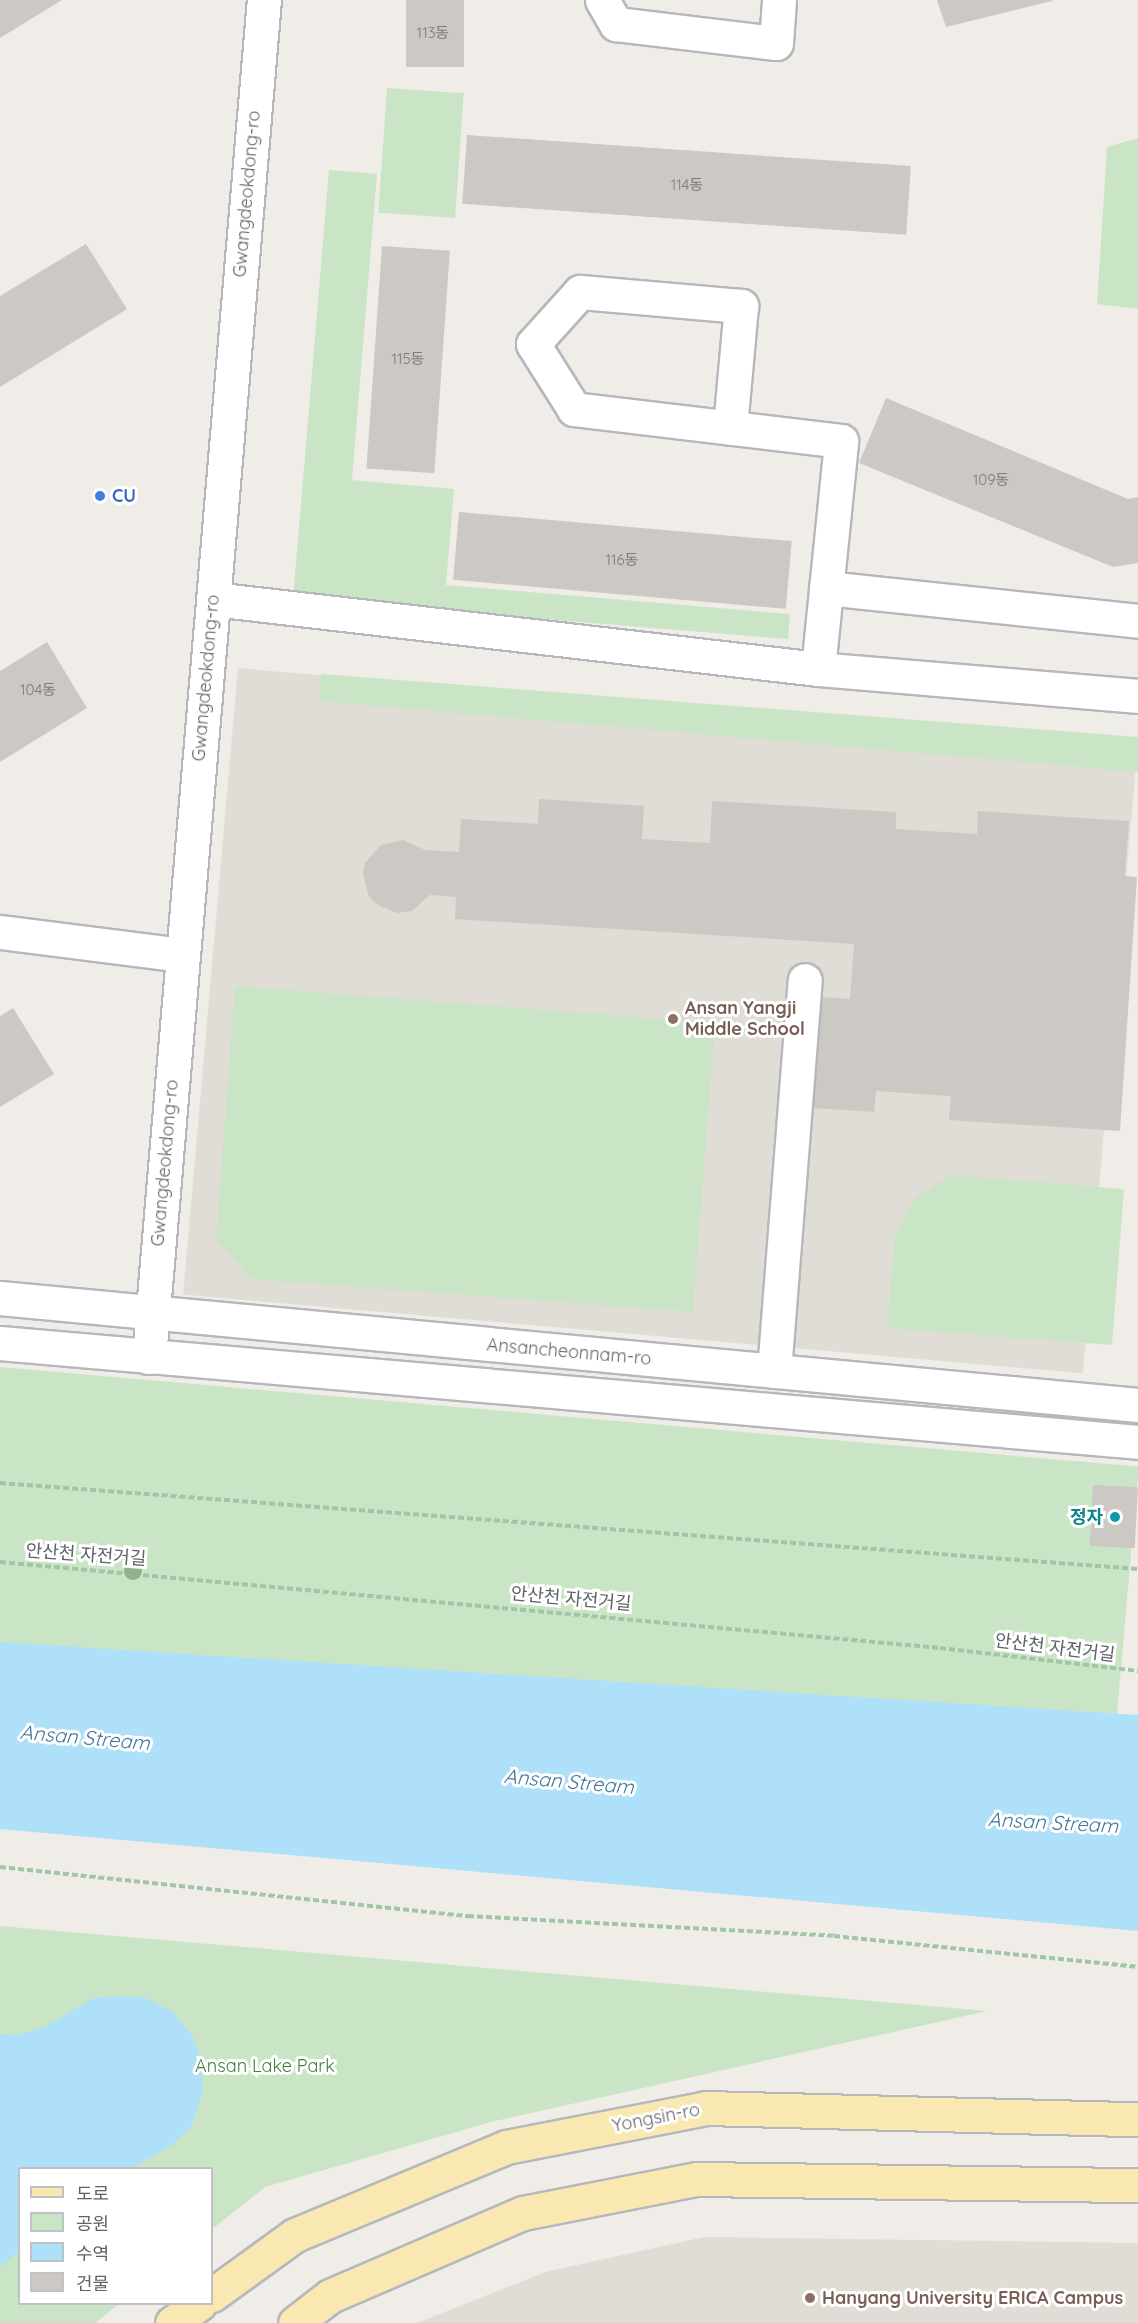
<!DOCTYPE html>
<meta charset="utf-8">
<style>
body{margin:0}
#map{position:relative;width:1138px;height:2323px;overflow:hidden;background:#f0ede8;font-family:Quicksand,"Noto Sans KR",sans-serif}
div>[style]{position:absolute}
.education>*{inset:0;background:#e0dcd6;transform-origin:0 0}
.green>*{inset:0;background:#c9e5c6;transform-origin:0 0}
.water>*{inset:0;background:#aee0fa}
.building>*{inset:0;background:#ccc8c4;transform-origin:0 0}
.path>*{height:4px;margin-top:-2px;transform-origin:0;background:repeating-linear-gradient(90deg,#a0c6a7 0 6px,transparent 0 9px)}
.roads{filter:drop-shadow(2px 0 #b5b8bb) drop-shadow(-2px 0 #b5b8bb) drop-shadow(0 2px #b5b8bb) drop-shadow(0 -2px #b5b8bb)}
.minor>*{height:33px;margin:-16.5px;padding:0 16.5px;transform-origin:16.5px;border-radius:16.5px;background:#fff}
.major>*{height:33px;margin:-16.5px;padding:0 16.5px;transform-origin:16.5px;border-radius:16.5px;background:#fae8b2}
.trees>*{width:18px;height:18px;margin:-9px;border-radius:50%;background:#8eb289}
.dots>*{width:16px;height:16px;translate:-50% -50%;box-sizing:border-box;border:3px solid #fff;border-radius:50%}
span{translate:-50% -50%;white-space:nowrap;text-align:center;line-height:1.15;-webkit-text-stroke:6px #fff;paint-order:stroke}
.number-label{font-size:15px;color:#7a7c7e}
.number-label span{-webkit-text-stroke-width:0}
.street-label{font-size:18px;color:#5f6367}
.shop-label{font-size:18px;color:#366cbe;font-weight:700}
.left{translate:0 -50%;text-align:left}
.education-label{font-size:18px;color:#785e54;font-weight:700}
.culture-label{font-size:18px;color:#0d838f;font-weight:700}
.right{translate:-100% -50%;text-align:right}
.park-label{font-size:18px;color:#3e823b}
.water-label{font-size:20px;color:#43779b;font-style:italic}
.legend{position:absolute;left:18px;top:2167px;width:195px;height:138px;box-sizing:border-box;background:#fff;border:2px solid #bfc1c2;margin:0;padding:8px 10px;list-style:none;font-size:18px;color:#5f6367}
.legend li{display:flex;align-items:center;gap:12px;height:30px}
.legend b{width:30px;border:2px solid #bfc1c2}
</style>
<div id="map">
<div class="education">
<i style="left:238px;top:668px;width:903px;height:629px;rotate:5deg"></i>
<i style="clip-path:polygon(704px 2237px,1138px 2243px,1138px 2323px,417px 2323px,545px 2272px)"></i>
</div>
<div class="green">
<i style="left:387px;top:88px;width:77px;height:125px;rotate:4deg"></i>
<i style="clip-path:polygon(1138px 138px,1138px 309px,1097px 304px,1107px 147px)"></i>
<i style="clip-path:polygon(329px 170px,377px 174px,352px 480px,454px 489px,446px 585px,790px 614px,788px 639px,293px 599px)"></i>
<i style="clip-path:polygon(321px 674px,1138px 737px,1138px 772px,318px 701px)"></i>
<i style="clip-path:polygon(235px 986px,715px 1023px,693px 1312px,252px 1279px,216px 1240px)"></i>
<i style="clip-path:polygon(951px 1175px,1124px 1189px,1112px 1345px,887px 1328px,895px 1235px,915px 1199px)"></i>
<i style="left:0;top:1367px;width:1143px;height:275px;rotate:5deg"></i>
<i style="clip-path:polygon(0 1926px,987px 2011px,491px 2122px,265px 2187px,212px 2229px,212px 2168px,20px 2168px,20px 2304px,119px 2304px,95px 2323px,0 2323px)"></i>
</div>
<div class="water">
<i style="clip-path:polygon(0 1642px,1138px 1715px,1138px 1931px,0 1829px)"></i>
<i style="clip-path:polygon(123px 1996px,146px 1998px,173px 2012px,193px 2037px,202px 2064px,203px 2091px,191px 2127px,172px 2145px,132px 2168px,20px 2168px,19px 2251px,0 2267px,0 2034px,18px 2035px,45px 2027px,94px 1998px)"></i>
</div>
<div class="building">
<i style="clip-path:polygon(0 0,62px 0,0 38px)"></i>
<i style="left:406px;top:0;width:58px;height:67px"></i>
<i style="clip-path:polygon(937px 0,1052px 0,1052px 1px,946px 27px)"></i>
<i style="left:467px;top:135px;width:445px;height:69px;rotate:4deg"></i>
<i style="clip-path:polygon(86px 244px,127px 309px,0 387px,0 296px)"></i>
<i style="left:382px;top:246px;width:68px;height:223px;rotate:4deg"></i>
<i style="clip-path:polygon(886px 398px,1128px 499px,1138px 497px,1138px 563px,1113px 567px,859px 463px)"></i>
<i style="left:459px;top:512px;width:334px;height:68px;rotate:5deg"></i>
<i style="clip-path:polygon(47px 642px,87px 708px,0 762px,0 671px)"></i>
<i style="clip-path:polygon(539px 799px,644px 806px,642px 839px,710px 843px,712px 801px,896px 812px,896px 829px,977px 834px,978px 811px,1129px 821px,1125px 876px,1137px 877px,1120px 1131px,949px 1120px,951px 1096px,876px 1091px,874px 1112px,813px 1108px,820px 997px,850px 999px,854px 944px,455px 919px,456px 897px,430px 895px,412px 911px,397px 913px,378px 905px,369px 897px,363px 874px,365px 863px,381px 845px,403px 840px,425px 850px,459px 852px,461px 819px,538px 824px)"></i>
<i style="clip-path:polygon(13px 1008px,54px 1074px,0 1107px,0 1016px)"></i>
<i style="left:1093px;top:1485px;width:45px;height:61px;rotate:3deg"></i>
</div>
<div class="path">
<i style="left:0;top:1483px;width:1141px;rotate:4.32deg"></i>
<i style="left:0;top:1562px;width:944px;rotate:5.23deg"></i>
<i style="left:940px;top:1648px;width:199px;rotate:6.6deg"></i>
<i style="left:0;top:1867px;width:471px;rotate:6deg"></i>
<i style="left:468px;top:1916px;width:367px;rotate:3.1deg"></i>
<i style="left:834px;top:1936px;width:306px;rotate:5.8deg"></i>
</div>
<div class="roads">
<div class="minor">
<i style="left:602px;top:0;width:28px;rotate:60deg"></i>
<i style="left:616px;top:24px;width:161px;rotate:6.8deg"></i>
<i style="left:776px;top:43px;width:43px;rotate:-86deg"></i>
<i style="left:826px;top:588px;width:314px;rotate:6deg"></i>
<i style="left:213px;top:599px;width:609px;rotate:6.6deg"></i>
<i style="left:818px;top:669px;width:229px;rotate:-84.2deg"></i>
<i style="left:841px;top:441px;width:269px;rotate:-173.2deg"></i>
<i style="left:574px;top:409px;width:77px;rotate:-122.2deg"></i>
<i style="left:533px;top:344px;width:70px;rotate:-47.9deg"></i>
<i style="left:580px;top:292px;width:162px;rotate:5deg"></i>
<i style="left:741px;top:306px;width:122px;rotate:95.2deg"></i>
<i style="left:818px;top:669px;width:321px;rotate:4.8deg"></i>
<i style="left:0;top:932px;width:184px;rotate:7.2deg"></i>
<i style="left:0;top:1298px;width:1143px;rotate:5.37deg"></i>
<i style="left:0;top:1343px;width:1142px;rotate:4.97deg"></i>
<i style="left:149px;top:1357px;width:1362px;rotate:-85.16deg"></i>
<i style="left:774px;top:1371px;width:392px;rotate:-85.5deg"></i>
</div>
<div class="major">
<i style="left:212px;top:2295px;width:102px;rotate:-35.9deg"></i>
<i style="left:295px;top:2235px;width:229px;rotate:-22.6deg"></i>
<i style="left:506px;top:2147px;width:204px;rotate:-11deg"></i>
<i style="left:706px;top:2108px;width:432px;rotate:1.5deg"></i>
<i style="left:172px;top:2323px;width:33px;rotate:-35deg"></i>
<i style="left:295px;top:2323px;width:44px;rotate:-37.6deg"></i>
<i style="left:330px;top:2296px;width:210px;rotate:-23.3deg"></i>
<i style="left:523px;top:2213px;width:177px;rotate:-11.1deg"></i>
<i style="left:697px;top:2179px;width:441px;rotate:0.8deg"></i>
</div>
</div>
<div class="trees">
<i style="left:133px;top:1571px"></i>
</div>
<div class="dots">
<i style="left:100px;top:496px;background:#3f7fe0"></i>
<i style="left:673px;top:1019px;background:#8d6e63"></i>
<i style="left:1115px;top:1517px;background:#0f9aa8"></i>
<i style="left:810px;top:2298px;background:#8d6e63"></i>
</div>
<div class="number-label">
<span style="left:433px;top:33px">113동</span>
<span style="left:687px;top:185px">114동</span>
<span style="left:408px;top:359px">115동</span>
<span style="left:991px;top:480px">109동</span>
<span style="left:622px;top:560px">116동</span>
<span style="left:38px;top:690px">104동</span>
</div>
<div class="street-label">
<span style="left:247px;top:194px;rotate:-85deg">Gwangdeokdong-ro</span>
<span style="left:206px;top:678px;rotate:-85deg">Gwangdeokdong-ro</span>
<span style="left:165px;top:1163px;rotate:-85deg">Gwangdeokdong-ro</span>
<span style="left:569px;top:1352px;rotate:5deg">Ansancheonnam-ro</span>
<span style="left:86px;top:1555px;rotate:4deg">안산천 자전거길</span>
<span style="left:571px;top:1599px;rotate:5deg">안산천 자전거길</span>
<span style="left:1055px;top:1648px;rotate:7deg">안산천 자전거길</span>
<span style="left:656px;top:2118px;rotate:-11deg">Yongsin-ro</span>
</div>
<div class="shop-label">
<span class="left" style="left:112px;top:496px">CU</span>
</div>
<div class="education-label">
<span class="left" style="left:685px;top:1019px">Ansan Yangji<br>Middle School</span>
<span class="left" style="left:822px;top:2298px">Hanyang University ERICA Campus</span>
</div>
<div class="culture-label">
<span class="right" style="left:1103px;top:1517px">정자</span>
</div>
<div class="park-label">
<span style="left:265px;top:2066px">Ansan Lake Park</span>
</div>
<div class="water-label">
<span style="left:85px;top:1737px;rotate:5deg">Ansan Stream</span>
<span style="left:569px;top:1781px;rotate:5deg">Ansan Stream</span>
<span style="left:1053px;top:1822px;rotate:3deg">Ansan Stream</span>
</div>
<ul class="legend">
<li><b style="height:8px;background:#fae8b2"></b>도로</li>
<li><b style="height:16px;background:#c9e5c6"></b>공원</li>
<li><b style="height:16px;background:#aee0fa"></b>수역</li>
<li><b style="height:16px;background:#ccc8c4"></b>건물</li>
</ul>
</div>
